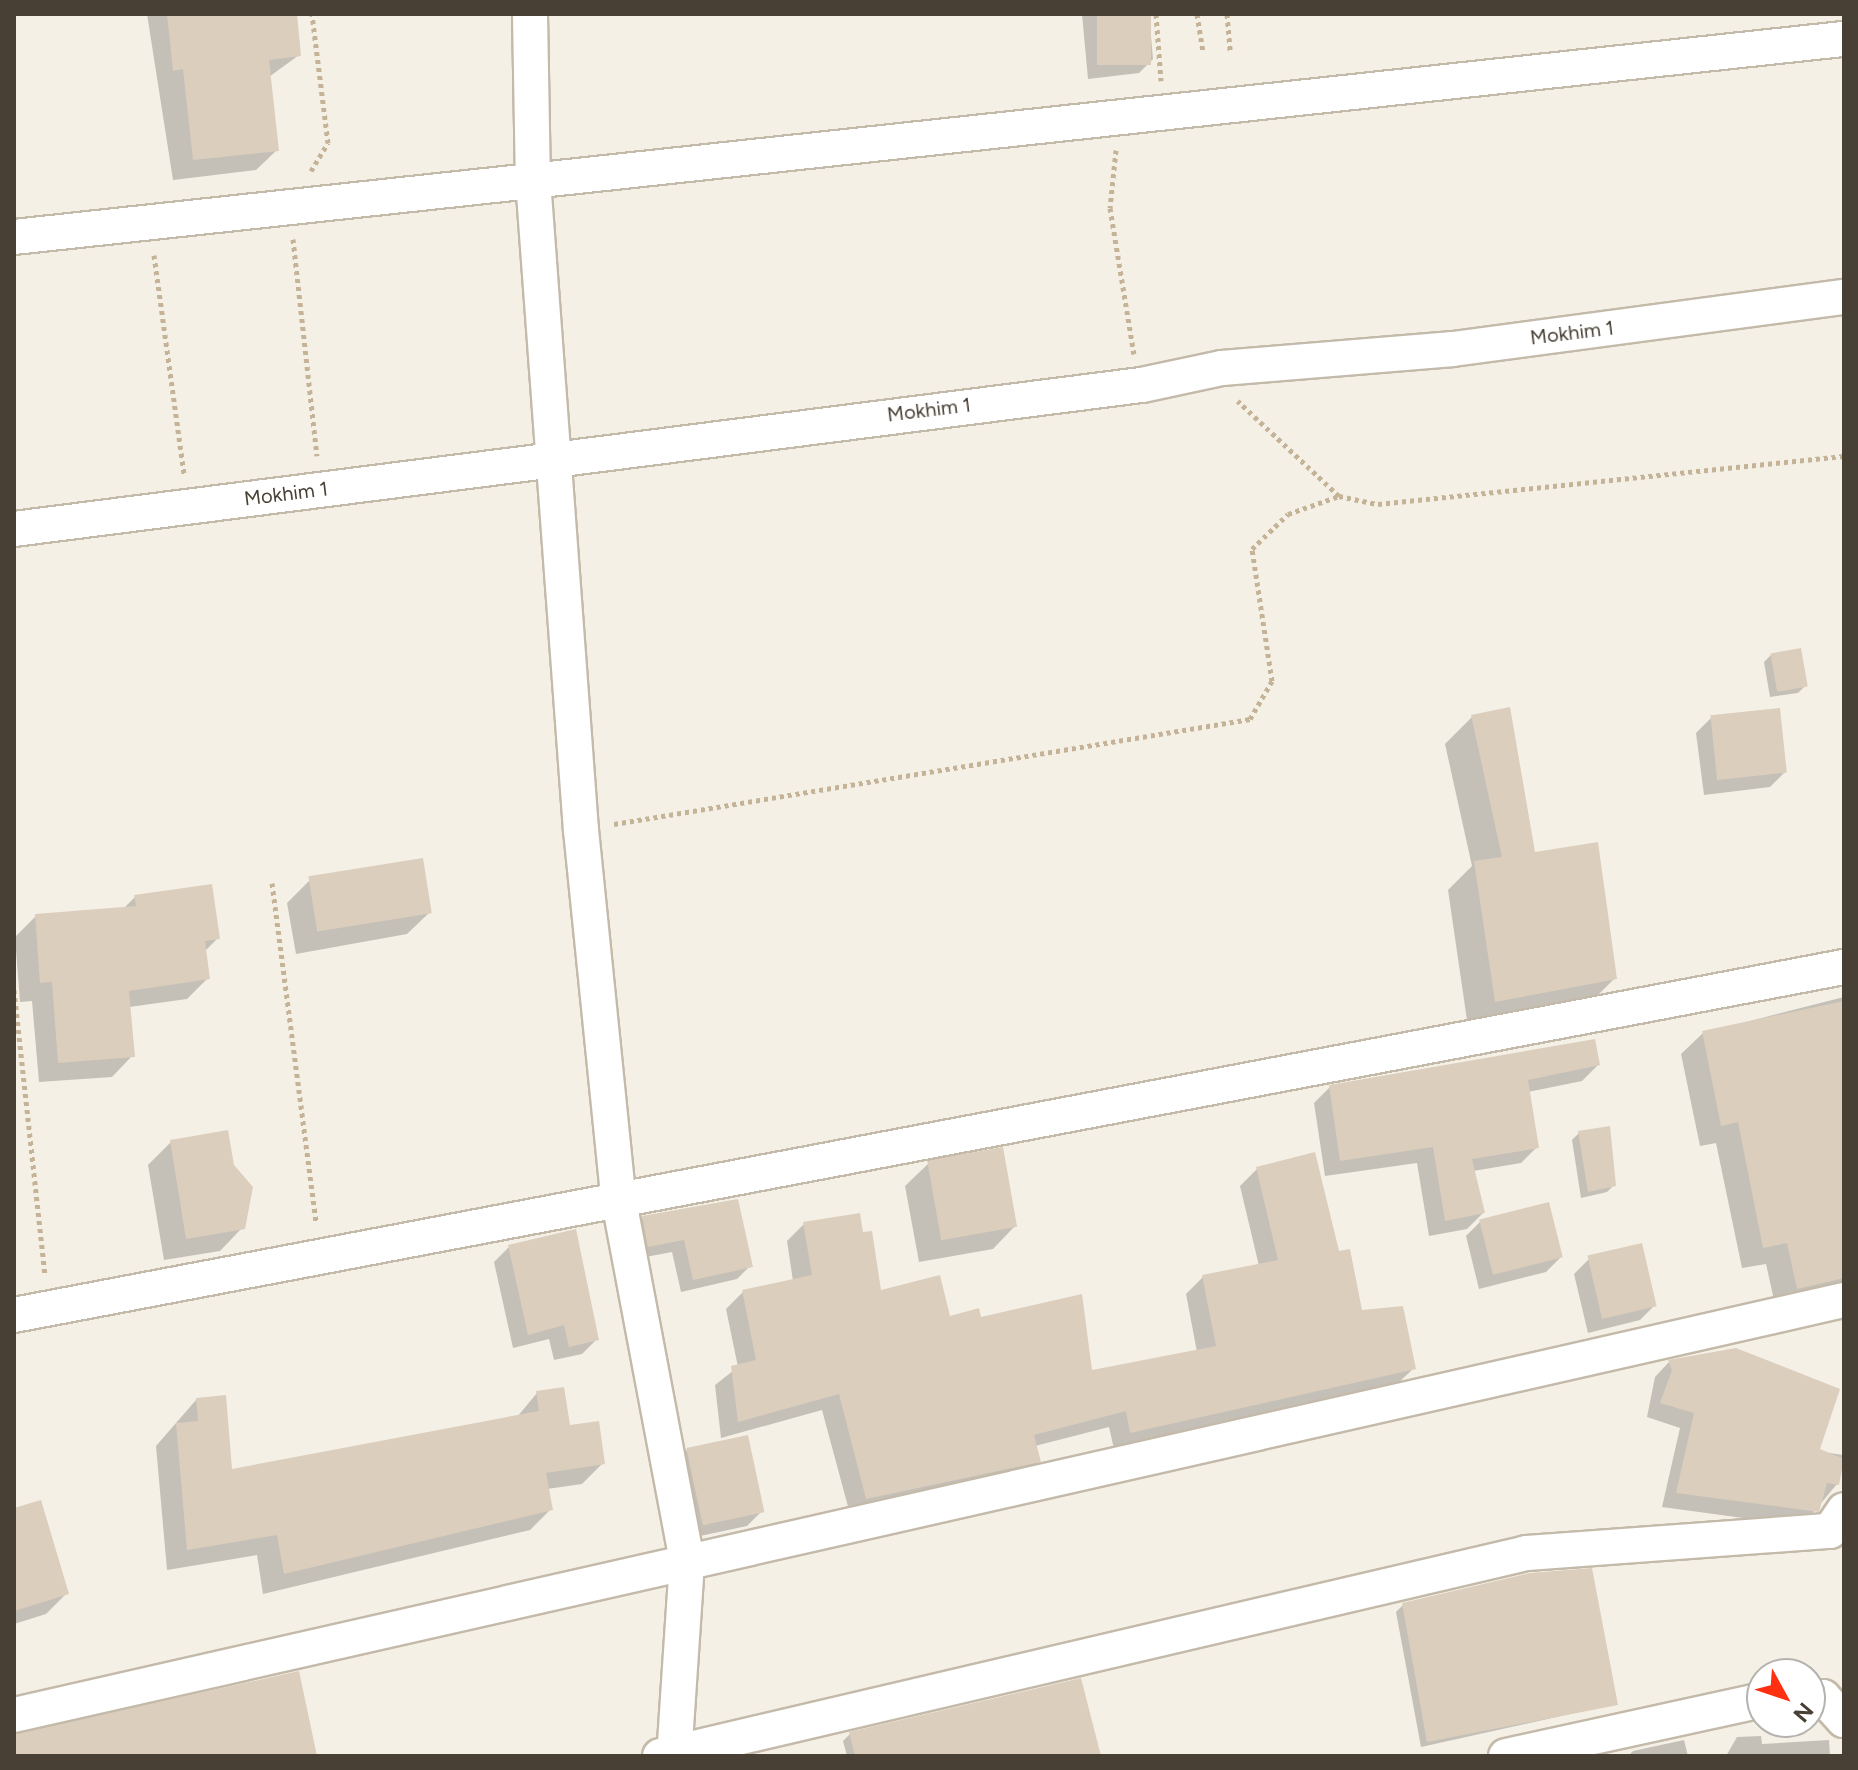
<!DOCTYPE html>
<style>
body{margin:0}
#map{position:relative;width:1858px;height:1770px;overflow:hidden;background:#f5f0e6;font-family:Figtree,sans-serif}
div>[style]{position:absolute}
.shadow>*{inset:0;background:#0003}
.building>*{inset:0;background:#dbcebd;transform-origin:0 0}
.path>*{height:5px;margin-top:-2.5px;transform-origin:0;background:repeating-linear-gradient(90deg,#c5b397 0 4px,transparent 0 8px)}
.roads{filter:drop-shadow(2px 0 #c4baaa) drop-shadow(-2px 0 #c4baaa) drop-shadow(0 2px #c4baaa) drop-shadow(0 -2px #c4baaa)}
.street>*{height:34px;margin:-17px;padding:0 17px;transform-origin:17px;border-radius:17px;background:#fff}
span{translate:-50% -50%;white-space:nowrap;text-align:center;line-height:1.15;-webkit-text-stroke:8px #fff;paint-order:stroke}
.street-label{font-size:20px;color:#484034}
.frame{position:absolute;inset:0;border:16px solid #484034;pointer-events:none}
.north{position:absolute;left:1746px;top:1658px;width:80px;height:80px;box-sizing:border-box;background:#fff;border:2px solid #b6b3ae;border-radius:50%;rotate:130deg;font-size:22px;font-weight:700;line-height:32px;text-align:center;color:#484034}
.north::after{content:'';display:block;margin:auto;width:28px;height:36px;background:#ff2f12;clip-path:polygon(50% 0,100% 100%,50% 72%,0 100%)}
</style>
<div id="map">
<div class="shadow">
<i style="clip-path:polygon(147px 14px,295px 14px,299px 55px,269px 77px,277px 150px,256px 170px,173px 180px)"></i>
<i style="clip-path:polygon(1082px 14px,1149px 14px,1153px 59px,1139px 73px,1088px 79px)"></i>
<i style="clip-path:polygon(1771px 655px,1805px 686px,1798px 693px,1770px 697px,1764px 662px)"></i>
<i style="clip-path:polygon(1472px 717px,1533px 854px,1615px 978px,1588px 1005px,1468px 1027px,1448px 890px,1472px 866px,1445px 744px)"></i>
<i style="clip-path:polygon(1711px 718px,1785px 772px,1770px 787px,1704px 795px,1696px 733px)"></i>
<i style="clip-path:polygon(310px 880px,430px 912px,407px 934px,296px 954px,287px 903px)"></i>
<i style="clip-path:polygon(135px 897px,217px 939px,204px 952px,208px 978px,187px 999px,129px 1007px,132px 1056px,112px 1077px,39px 1082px,32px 1001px,20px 1002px,15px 937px,36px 916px,123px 909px)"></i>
<i style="clip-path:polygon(1844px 997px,1844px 1287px,1776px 1309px,1766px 1264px,1742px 1268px,1716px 1143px,1700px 1146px,1681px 1054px,1703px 1033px)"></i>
<i style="clip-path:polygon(1598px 1065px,1582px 1081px,1528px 1092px,1537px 1147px,1521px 1163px,1473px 1171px,1483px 1213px,1467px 1229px,1429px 1236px,1417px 1163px,1325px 1176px,1314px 1103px,1330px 1087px)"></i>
<i style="clip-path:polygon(1579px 1133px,1614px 1185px,1607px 1192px,1581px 1198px,1572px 1140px)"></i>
<i style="clip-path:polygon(171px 1142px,242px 1228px,220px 1251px,164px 1260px,148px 1165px)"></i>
<i style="clip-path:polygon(928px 1164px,1015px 1226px,993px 1249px,919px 1262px,905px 1186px)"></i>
<i style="clip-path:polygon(1257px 1169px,1337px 1253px,1360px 1313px,1414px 1368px,1396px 1385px,1114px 1449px,1109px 1427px,1035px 1446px,1039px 1461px,1022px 1478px,850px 1514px,822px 1410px,721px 1438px,715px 1385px,738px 1367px,726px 1309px,743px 1292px,793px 1281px,787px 1241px,804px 1224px,880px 1292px,949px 1318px,979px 1319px,1090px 1373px,1197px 1352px,1186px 1294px,1203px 1277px,1259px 1266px,1240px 1186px)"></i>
<i style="clip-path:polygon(643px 1218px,750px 1266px,737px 1279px,681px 1292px,672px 1252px,635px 1259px,630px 1231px)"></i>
<i style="clip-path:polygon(1480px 1222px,1561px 1257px,1546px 1272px,1479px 1289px,1466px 1236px)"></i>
<i style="clip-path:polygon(509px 1247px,597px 1339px,582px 1354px,554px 1360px,549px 1339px,513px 1348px,494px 1262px)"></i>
<i style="clip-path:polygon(1589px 1259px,1655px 1305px,1640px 1320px,1588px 1333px,1574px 1274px)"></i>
<i style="clip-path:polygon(1669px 1362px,1817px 1451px,1843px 1455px,1837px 1484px,1802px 1526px,1662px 1507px,1680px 1428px,1647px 1417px,1655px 1377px)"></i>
<i style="clip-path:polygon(537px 1393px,603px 1463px,582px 1484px,547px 1489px,551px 1509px,530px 1530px,263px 1594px,257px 1555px,167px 1570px,156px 1446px,196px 1400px,230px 1472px,517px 1417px)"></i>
<i style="clip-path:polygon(687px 1450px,762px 1511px,747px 1526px,686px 1539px,672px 1465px)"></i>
<i style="clip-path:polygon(14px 1510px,67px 1593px,46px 1614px,14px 1624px)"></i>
<i style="clip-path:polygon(1403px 1605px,1615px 1704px,1421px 1747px,1396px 1612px)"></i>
<i style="clip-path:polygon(850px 1734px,1098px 1756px,847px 1756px,843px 1741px)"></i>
<i style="clip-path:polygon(1761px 1736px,1762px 1744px,1829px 1740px,1830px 1756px,1726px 1756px,1737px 1737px)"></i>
<i style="clip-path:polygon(1684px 1740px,1688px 1756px,1628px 1756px,1633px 1751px)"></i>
</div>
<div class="building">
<i style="clip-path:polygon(167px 14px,297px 14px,301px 56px,269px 60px,279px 151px,193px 160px,183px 69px,173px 71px)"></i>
<i style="left:1097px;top:14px;width:54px;height:51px"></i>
<i style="left:1801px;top:648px;width:39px;height:31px;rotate:80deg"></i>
<i style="clip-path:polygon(1510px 707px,1535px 852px,1598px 842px,1617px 979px,1495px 1002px,1474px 861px,1502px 857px,1471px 715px)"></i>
<i style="left:1780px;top:708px;width:65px;height:70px;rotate:84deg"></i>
<i style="left:423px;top:858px;width:56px;height:116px;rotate:81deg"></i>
<i style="clip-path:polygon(212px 884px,220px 939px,205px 941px,210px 979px,129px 991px,135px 1057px,58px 1063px,52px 982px,40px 983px,35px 914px,136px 906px,134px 895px)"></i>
<i style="clip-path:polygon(1844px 1001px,1844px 1278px,1797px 1289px,1787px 1243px,1763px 1248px,1738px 1122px,1721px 1126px,1702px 1031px)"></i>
<i style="clip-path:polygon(1595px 1039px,1600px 1065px,1528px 1080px,1539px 1148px,1472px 1159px,1485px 1213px,1445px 1221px,1433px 1147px,1340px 1161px,1329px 1085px)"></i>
<i style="clip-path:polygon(1610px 1126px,1616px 1186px,1588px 1192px,1578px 1131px)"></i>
<i style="clip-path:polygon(228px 1130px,234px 1165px,253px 1187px,245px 1229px,186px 1239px,170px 1140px)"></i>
<i style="left:1003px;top:1147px;width:81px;height:77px;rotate:80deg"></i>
<i style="clip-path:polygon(1315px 1152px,1339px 1251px,1350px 1249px,1362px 1310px,1403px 1306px,1416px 1369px,1130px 1433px,1126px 1411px,1034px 1435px,1041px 1462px,866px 1499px,839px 1394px,738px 1422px,731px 1366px,756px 1360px,742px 1290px,812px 1275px,803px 1222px,860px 1213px,863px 1232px,872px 1231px,881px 1290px,940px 1275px,950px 1316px,979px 1308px,981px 1317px,1082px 1294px,1092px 1370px,1216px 1346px,1202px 1275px,1278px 1260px,1256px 1167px)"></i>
<i style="clip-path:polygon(738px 1199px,753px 1267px,693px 1280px,684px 1240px,648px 1247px,642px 1216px)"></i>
<i style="left:1549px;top:1202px;width:57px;height:72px;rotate:76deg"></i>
<i style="clip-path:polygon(576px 1229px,599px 1340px,569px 1347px,564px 1325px,528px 1335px,508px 1245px)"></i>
<i style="left:1642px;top:1243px;width:65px;height:56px;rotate:77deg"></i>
<i style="clip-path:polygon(1736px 1348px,1840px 1389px,1820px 1449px,1844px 1459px,1839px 1485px,1827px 1483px,1819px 1512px,1676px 1493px,1694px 1413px,1660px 1403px,1672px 1370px,1668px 1360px)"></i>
<i style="clip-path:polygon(564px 1387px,570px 1425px,599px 1421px,605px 1464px,546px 1473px,553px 1510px,284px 1574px,277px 1535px,187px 1550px,176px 1423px,198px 1421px,196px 1398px,226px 1395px,232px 1469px,539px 1411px,536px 1391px)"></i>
<i style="left:748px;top:1435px;width:79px;height:63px;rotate:78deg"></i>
<i style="clip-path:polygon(41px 1500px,69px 1594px,14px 1611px,14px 1508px)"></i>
<i style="clip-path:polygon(1592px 1568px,1618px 1705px,1427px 1742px,1402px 1603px,1530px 1573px)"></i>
<i style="clip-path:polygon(299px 1671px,317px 1756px,14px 1756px,14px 1734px)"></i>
<i style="clip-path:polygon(1081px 1678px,1101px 1756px,855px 1756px,849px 1732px)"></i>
</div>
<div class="path">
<i style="left:1156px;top:14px;width:67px;rotate:85.7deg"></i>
<i style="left:1197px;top:14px;width:39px;rotate:81deg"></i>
<i style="left:1227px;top:14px;width:37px;rotate:85deg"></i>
<i style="left:1116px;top:150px;width:58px;rotate:95.9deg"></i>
<i style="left:1110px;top:208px;width:148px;rotate:80.7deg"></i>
<i style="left:311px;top:171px;width:33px;rotate:-59deg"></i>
<i style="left:328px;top:143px;width:130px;rotate:-97.1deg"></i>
<i style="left:293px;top:239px;width:218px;rotate:83.7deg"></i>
<i style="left:154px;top:255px;width:222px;rotate:82.2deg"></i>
<i style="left:1339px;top:496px;width:40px;rotate:12deg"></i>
<i style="left:1378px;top:504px;width:468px;rotate:-5.9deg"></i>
<i style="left:614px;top:824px;width:645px;rotate:-9.37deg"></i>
<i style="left:1250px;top:719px;width:44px;rotate:-59.9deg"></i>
<i style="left:1272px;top:681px;width:134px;rotate:-98.6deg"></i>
<i style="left:1252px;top:549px;width:50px;rotate:-44.2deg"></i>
<i style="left:1288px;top:514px;width:54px;rotate:-19.4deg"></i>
<i style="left:1339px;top:496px;width:139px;rotate:-136.8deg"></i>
<i style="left:272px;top:883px;width:342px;rotate:82.6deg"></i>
<i style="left:14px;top:990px;width:288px;rotate:83.8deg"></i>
</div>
<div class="roads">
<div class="street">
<i style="left:530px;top:14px;width:166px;rotate:89deg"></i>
<i style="left:533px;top:180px;width:652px;rotate:85.78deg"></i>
<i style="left:581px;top:830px;width:373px;rotate:84.2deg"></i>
<i style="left:619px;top:1201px;width:367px;rotate:79.3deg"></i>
<i style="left:687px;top:1562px;width:194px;rotate:93.8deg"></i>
<i style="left:14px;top:237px;width:1841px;rotate:-6.18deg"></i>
<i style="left:14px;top:529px;width:1137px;rotate:-7.28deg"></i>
<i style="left:1142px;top:385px;width:82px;rotate:-12deg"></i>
<i style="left:1222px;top:368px;width:232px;rotate:-4.7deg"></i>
<i style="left:1453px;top:349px;width:394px;rotate:-7.6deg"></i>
<i style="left:14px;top:1315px;width:1863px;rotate:-10.77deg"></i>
<i style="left:1810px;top:1698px;width:13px;rotate:-4deg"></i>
<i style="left:1823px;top:1697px;width:31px;rotate:48deg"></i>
<i style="left:14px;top:1715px;width:1876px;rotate:-12.78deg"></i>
<i style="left:660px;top:1756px;width:890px;rotate:-13.18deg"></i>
<i style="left:1527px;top:1553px;width:304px;rotate:-4.2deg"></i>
<i style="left:1830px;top:1531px;width:25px;rotate:-56deg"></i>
<i style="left:1506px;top:1756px;width:262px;rotate:-12.3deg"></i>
</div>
</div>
<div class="street-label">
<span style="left:1572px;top:333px;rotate:-7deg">Mokhim 1</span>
<span style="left:929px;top:410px;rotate:-7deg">Mokhim 1</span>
<span style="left:286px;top:494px;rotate:-7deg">Mokhim 1</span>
</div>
<div class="frame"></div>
<div class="north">N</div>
</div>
